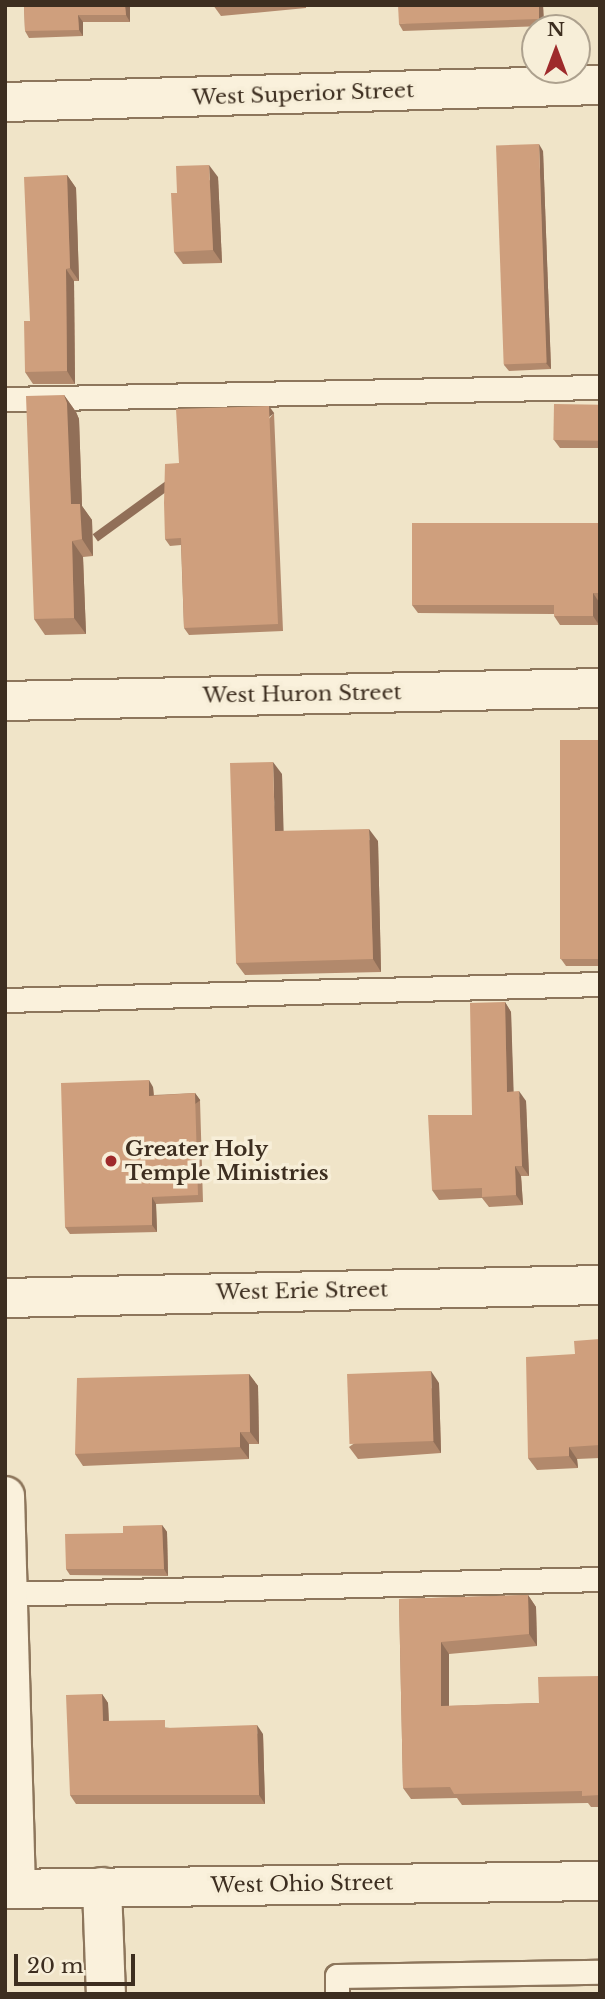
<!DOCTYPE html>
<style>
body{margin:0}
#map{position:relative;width:605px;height:1999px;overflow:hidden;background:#f0e4c8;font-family:"Libre Baskerville",serif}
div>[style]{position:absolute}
.roads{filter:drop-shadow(2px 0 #8d765c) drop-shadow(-2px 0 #8d765c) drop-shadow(0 2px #8d765c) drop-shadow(0 -2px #8d765c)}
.service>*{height:23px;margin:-11.5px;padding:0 11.5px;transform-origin:11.5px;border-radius:11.5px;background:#faf1dc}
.minor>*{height:38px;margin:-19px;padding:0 19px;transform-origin:19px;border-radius:19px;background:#faf1dc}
.wall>*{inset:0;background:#b2896c}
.shaded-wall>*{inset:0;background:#916f58;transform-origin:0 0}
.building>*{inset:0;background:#cf9f7d;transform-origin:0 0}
.dots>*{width:19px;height:19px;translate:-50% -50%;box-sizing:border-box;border:4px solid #f7eed8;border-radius:50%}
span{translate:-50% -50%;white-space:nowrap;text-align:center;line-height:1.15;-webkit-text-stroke:7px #f7eed8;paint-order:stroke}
.street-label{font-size:21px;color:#3d2e20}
.poi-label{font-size:21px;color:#3d2e20;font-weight:700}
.left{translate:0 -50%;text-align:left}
.frame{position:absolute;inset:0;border:7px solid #3d2e20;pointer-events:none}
.north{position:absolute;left:521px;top:14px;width:70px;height:70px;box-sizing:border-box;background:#f7eed8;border:2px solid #ada18e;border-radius:50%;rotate:0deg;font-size:19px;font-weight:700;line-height:28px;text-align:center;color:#3d2e20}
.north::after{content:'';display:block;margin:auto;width:24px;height:32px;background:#9e2a2b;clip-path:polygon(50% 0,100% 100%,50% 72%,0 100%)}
.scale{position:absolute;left:14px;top:1954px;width:121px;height:32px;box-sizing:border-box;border:4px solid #3d2e20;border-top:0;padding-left:9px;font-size:21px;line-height:24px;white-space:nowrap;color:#3d2e20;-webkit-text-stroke:5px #f7eed8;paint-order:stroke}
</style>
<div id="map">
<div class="roads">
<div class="service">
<i style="left:5px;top:399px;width:595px;rotate:-1.16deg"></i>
<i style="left:5px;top:1000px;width:595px;rotate:-1.54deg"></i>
<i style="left:5px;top:1594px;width:595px;rotate:-1.44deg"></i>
<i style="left:337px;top:1994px;width:18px;rotate:-90deg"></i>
<i style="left:337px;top:1976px;width:263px;rotate:-0.9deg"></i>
</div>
<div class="minor">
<i style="left:5px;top:102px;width:595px;rotate:-1.64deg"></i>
<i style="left:5px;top:701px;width:595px;rotate:-1.25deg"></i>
<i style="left:5px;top:1298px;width:595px;rotate:-1.25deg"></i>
<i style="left:5px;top:1496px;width:393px;rotate:88.4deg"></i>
<i style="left:102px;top:1887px;width:107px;rotate:87.9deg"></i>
<i style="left:5px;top:1889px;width:595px;rotate:-0.77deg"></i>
</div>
</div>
<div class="wall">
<i style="clip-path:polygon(24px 5px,130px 5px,130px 22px,83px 22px,83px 36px,29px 38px,25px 31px)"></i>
<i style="clip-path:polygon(213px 5px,306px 5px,306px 8px,221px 16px)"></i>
<i style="clip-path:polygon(543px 5px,544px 26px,403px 31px,399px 24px)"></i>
<i style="clip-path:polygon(543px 151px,551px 369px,509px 371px,504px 365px)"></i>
<i style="clip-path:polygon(67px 175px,76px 188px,79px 281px,74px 281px,75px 384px,33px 384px,25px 372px,30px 321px)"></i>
<i style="clip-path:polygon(218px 177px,222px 263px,183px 264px,174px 252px,177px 193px)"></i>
<i style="clip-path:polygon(64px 395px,76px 412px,79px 419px,82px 506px,92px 520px,93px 556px,83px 557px,86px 634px,45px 635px,34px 619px)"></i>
<i style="clip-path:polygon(600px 405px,600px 448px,560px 448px,554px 440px)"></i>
<i style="clip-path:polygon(274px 413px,283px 631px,189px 635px,184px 628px,181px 545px,170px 546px,165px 539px)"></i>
<i style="clip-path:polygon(600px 523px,599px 625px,560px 625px,554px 616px,554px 614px,418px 613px,412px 605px)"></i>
<i style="clip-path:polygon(600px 740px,600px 966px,566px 966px,561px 959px)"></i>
<i style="clip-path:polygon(282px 774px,283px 831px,378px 841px,381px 972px,245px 975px,236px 963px)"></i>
<i style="clip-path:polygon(505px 1002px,511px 1012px,513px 1092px,526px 1101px,529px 1176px,521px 1176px,523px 1205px,489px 1207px,482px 1198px,439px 1200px,432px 1190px,472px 1115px)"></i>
<i style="clip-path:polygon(153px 1087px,154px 1095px,195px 1093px,200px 1100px,203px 1202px,156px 1204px,157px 1232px,70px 1234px,65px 1227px)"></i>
<i style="clip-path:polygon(600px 1339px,600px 1458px,577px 1459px,578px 1468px,537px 1470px,528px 1458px,575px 1354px)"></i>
<i style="clip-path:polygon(249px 1374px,258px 1386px,259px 1444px,249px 1444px,249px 1459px,83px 1466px,75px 1454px)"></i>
<i style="clip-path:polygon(439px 1383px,441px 1453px,358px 1459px,349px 1447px)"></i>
<i style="clip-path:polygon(162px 1525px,167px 1532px,168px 1576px,70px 1575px,66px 1569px)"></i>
<i style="clip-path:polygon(528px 1595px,536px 1607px,537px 1646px,449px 1654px,449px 1706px,539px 1703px,600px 1676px,600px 1807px,591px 1807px,588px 1803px,462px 1805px,457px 1798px,411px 1799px,403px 1788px,399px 1599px)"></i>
<i style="clip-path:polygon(102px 1694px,108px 1703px,109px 1721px,170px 1728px,263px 1734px,265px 1804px,76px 1804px,70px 1795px)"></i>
</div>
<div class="shaded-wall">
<i style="clip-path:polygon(125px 5px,130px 5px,130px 22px,126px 15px)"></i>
<i style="clip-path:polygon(539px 5px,543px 5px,544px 26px,539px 19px)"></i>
<i style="clip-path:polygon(78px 15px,83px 22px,83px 36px,79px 30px)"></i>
<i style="clip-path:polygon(539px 144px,543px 151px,551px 369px,546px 363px)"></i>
<i style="clip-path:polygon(209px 165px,218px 177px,222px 263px,213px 250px)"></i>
<i style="clip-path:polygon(67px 175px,76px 188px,79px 281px,70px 268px)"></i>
<i style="clip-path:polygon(66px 269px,74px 281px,75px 384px,67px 371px)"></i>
<i style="clip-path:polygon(64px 395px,76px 412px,79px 419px,82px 506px,92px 520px,93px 556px,82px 539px,71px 504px)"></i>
<i style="left:269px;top:406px;width:9px;height:218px;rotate:54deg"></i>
<i style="clip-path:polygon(72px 541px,83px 557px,86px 634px,74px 618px)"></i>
<i style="clip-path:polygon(593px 593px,599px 602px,599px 625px,593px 616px)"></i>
<i style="clip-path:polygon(273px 762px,282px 774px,284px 844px,275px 831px)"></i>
<i style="clip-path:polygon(369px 829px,378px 841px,381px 972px,373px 959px)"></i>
<i style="clip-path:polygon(505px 1002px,511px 1012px,514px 1102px,507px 1092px)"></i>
<i style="clip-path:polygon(149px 1080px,153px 1087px,154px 1102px,149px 1096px)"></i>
<i style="clip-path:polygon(519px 1091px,526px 1101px,529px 1176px,522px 1166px)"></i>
<i style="left:195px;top:1093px;width:9px;height:102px;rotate:54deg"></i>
<i style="clip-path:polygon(515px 1166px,521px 1176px,523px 1205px,516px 1195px)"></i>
<i style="clip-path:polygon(152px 1197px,156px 1204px,157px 1232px,152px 1225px)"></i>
<i style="clip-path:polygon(431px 1371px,439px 1383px,441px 1453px,433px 1441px)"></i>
<i style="clip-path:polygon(249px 1374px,258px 1386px,259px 1444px,250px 1432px)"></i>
<i style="clip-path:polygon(240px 1432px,249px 1444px,249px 1459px,240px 1447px)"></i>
<i style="clip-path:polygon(569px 1447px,577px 1459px,578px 1468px,569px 1456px)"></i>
<i style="clip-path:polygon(162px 1525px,167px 1532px,168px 1576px,164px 1569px)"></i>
<i style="clip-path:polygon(528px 1595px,536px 1607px,537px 1646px,529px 1634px)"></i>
<i style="clip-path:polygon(441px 1642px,449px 1654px,449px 1718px,441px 1706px)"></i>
<i style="clip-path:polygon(102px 1694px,108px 1703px,109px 1730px,103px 1721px)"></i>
<i style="clip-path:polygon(257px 1725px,263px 1734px,265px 1804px,259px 1795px)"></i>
</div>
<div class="building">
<i style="clip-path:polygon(24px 5px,125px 5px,126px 15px,78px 15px,79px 30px,25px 31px)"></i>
<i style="clip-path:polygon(398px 5px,539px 5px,539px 19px,399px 24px)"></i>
<i style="left:539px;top:144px;width:219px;height:43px;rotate:88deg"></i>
<i style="clip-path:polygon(209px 165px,213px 250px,174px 252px,171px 193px,177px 193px,176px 166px)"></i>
<i style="clip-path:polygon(67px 175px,70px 268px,66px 269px,67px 371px,25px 372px,24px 321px,30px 321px,24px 177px)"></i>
<i style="clip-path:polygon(64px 395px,67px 403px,71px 504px,80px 504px,82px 539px,72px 541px,74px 618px,34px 619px,26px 396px)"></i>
<i style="left:554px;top:404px;width:46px;height:36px;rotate:1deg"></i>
<i style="clip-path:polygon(269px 406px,278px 624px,184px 628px,181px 538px,165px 539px,164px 503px,165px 464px,179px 463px,176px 409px)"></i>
<i style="clip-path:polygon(412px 523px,600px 523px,600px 593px,593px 593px,593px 616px,554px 616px,554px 605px,412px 605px)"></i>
<i style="left:560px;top:740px;width:40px;height:219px"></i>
<i style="clip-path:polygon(273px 762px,275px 831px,369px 829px,373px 959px,236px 963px,230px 763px)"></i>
<i style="clip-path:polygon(505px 1002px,507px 1092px,519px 1091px,522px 1166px,515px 1166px,516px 1195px,482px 1197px,482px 1188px,432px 1190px,428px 1115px,472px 1115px,470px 1003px)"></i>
<i style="clip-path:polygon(149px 1080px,149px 1096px,195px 1093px,198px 1195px,152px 1197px,152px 1225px,65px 1227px,61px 1083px)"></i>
<i style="clip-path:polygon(600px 1339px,600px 1445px,569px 1447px,569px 1456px,528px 1458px,526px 1357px,575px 1354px,574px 1341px)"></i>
<i style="left:431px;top:1371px;width:70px;height:84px;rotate:88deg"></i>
<i style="clip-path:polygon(249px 1374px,250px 1432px,240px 1432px,240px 1447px,75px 1454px,77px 1378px)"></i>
<i style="clip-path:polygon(162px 1525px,164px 1569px,66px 1569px,65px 1534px,123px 1533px,123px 1526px)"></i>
<i style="clip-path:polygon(528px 1595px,529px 1634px,441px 1642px,441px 1706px,539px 1703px,538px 1677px,600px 1676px,600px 1795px,582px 1796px,582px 1791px,454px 1794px,450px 1787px,403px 1788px,399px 1599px)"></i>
<i style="clip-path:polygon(102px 1694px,103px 1721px,165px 1720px,165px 1728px,257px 1725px,259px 1795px,70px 1795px,66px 1695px)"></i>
</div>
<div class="dots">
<i style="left:111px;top:1161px;background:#9e2a2b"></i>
</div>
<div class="street-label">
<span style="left:303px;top:94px;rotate:-2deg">West Superior Street</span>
<span style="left:302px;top:694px;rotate:-1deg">West Huron Street</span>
<span style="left:302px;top:1291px;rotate:-1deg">West Erie Street</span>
<span style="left:302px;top:1884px;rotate:-1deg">West Ohio Street</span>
</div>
<div class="poi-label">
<span class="left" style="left:125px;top:1161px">Greater Holy<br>Temple Ministries</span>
</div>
<div class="frame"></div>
<div class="north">N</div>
<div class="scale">20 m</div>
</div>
